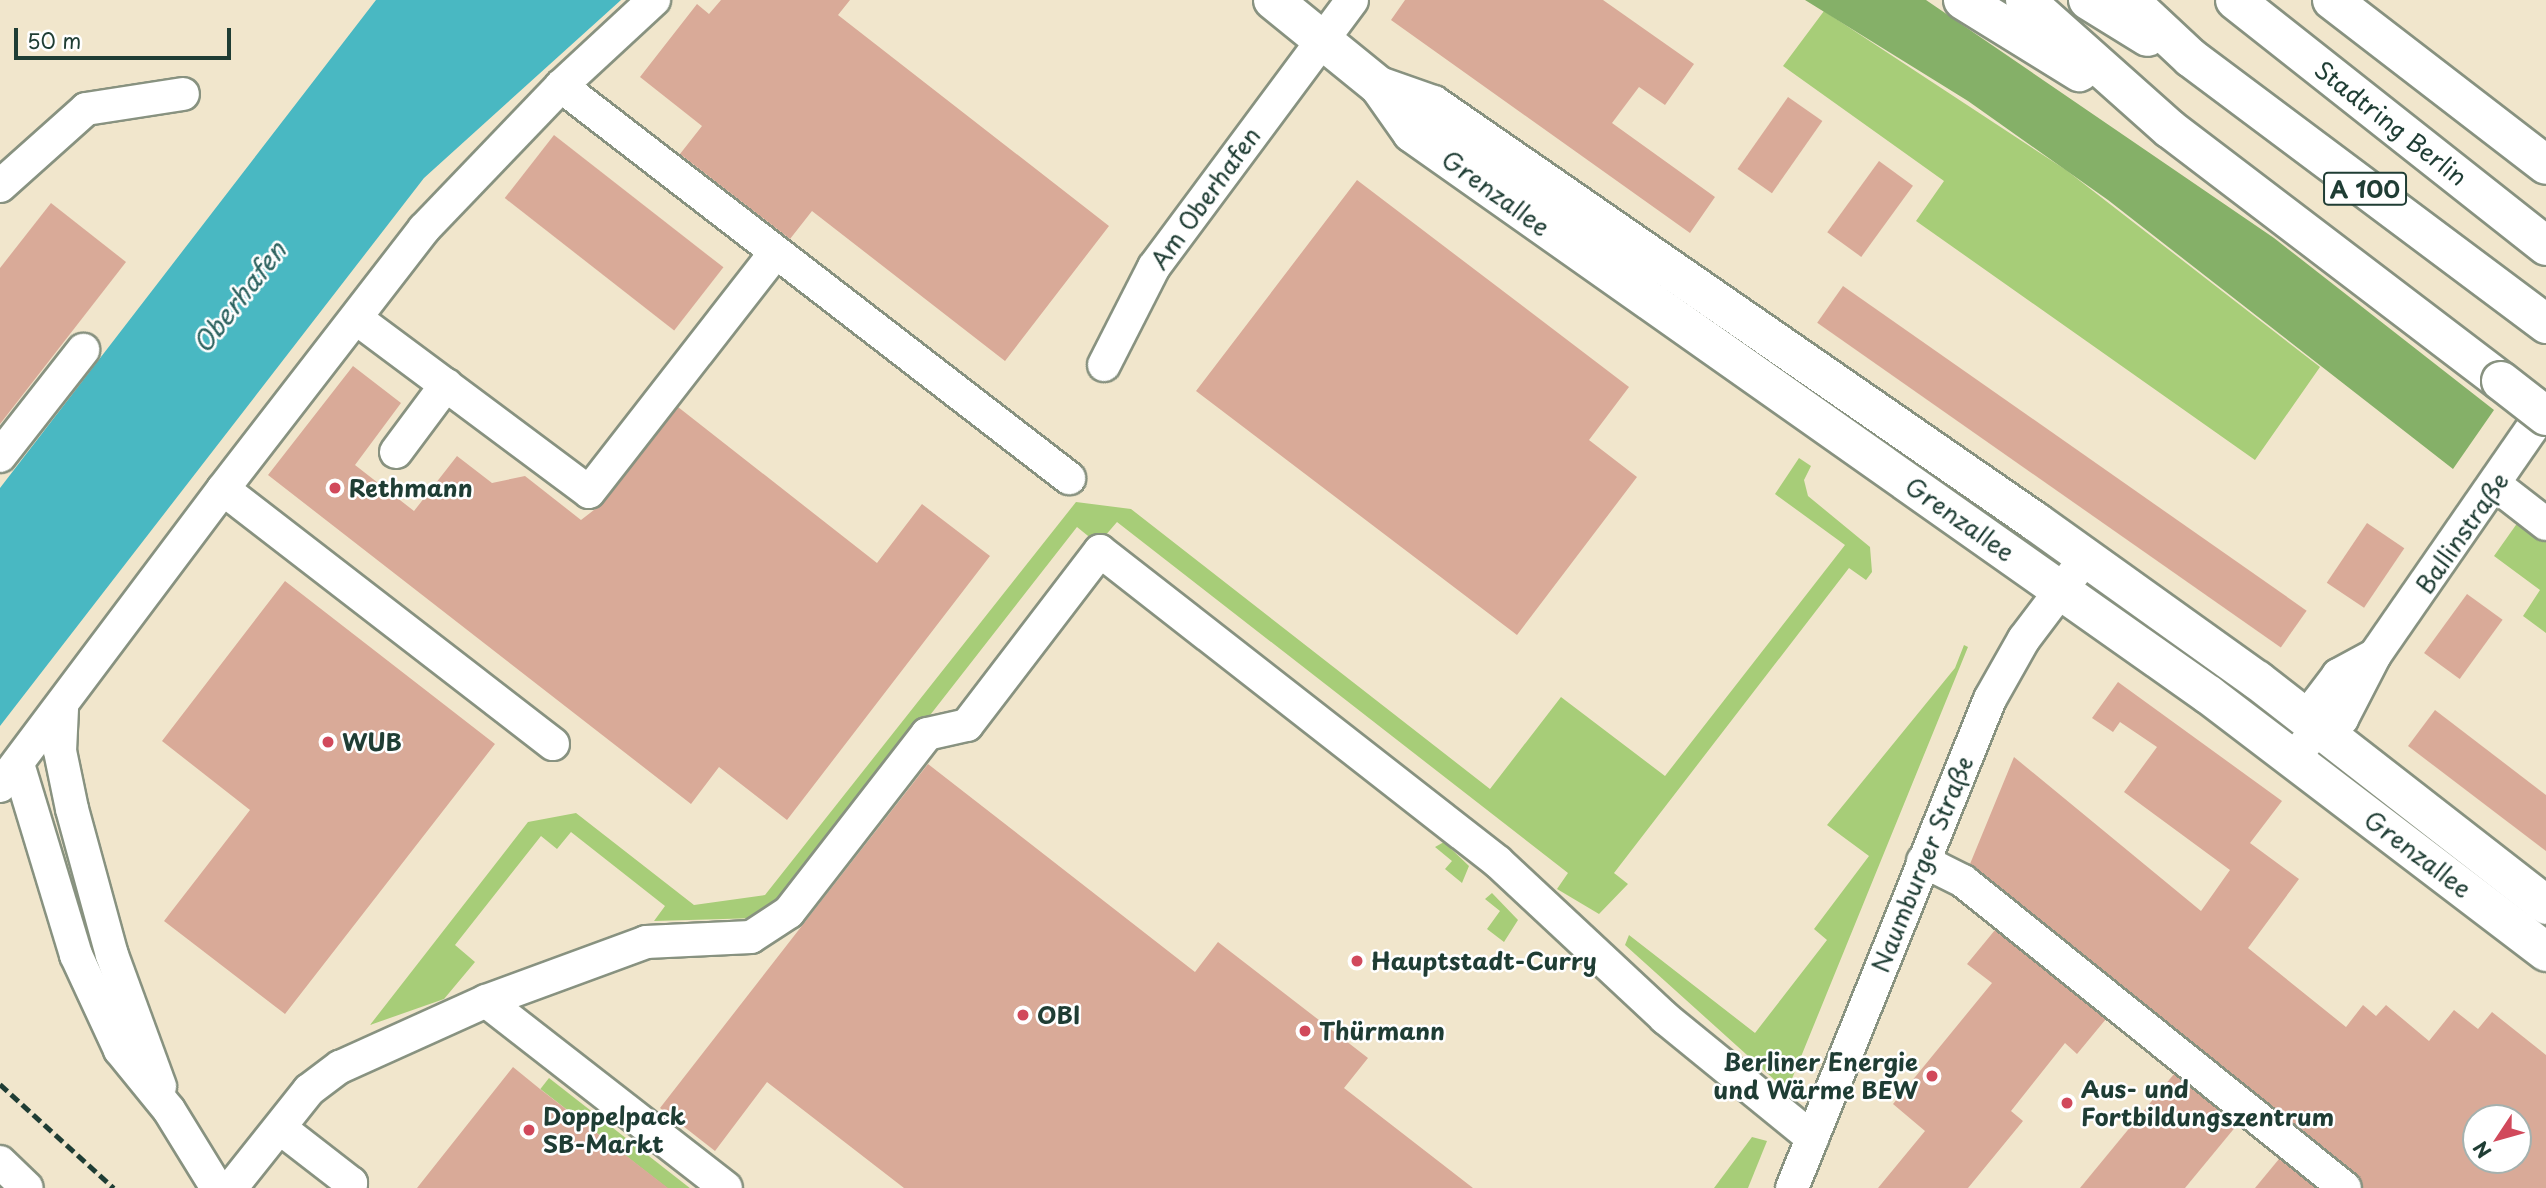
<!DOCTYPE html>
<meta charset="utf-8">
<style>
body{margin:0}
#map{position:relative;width:2546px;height:1188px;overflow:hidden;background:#f1e6cc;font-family:"Playpen Sans",sans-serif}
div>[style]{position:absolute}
.green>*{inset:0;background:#a7cd78;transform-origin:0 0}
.forest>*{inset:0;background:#85b068}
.water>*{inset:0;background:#49b8c2}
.building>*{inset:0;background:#d9aa98;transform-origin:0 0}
.roads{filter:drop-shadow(2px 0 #889280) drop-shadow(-2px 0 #889280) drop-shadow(0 2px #889280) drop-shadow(0 -2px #889280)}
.minor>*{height:32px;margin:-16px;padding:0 16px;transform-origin:16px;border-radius:16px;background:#fff}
.major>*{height:38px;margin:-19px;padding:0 19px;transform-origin:19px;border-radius:19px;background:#fff}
.highway>*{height:38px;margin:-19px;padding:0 19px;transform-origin:19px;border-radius:19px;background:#fff}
.rail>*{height:5px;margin-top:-2.5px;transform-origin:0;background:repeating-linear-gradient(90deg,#1f3d34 0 10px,transparent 0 15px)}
.bridges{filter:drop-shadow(2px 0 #889280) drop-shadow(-2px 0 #889280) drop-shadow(0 2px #889280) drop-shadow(0 -2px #889280)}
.highway-bridge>*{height:38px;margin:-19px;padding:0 19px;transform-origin:19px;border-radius:19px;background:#fff}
.dots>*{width:19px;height:19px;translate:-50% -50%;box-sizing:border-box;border:4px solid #fff;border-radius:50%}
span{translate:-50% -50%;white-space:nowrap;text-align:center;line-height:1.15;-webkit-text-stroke:5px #fff;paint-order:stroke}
.shield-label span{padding:2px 5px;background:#fff;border:2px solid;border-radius:5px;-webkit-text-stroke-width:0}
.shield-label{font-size:23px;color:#1f3d34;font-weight:700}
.street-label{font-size:24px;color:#1f3d34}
.poi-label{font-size:24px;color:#1f3d34;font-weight:700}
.left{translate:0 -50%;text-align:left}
.right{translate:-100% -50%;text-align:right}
.water-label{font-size:26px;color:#2c625f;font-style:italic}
.north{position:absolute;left:2462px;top:1104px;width:70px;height:70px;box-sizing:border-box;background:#fff;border:2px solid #a5b1ae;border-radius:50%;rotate:234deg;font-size:19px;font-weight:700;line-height:28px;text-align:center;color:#1f3d34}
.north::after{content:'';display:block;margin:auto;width:24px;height:32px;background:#d1495b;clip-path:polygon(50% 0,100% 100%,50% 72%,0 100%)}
.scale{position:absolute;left:14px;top:28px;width:217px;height:32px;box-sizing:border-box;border:4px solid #1f3d34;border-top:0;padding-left:9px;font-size:21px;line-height:24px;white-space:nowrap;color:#1f3d34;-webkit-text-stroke:5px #fff;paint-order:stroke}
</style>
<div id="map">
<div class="green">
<i style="clip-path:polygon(1824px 11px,2066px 170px,2320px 367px,2255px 460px,1916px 221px,1944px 181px,1783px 66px)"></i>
<i style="clip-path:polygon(1799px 458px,1811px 466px,1804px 480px,1808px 496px,1870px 547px,1872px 572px,1866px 580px,1849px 568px,1614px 873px,1628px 884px,1599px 914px,1557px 889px,1568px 873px,1117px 522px,1098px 544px,1077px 527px,788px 897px,758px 918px,654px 921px,665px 906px,571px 832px,557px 849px,541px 836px,455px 945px,475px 962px,444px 999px,370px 1025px,528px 822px,576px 813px,694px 905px,765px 895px,1076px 502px,1131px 509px,1490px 789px,1561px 697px,1665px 776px,1845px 545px,1775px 494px)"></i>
<i style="clip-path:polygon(2523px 515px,2546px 534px,2546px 633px,2523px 616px,2540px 590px,2494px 556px)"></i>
<i style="clip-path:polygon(1964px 645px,1968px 647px,1787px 1091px,1625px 945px,1629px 935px,1755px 1033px,1827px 940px,1814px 929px,1869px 856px,1827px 825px,1955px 668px)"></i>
<i style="clip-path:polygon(1444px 842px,1469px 866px,1462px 883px,1445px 869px,1452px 861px,1435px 847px)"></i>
<i style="clip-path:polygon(1492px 893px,1518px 920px,1504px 942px,1487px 929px,1500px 911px,1485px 899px)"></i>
<i style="left:549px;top:1078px;width:180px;height:14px;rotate:38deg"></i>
<i style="clip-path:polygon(1752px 1137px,1767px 1141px,1748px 1188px,1714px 1188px)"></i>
</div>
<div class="forest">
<i style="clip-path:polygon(1805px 0,1926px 0,2274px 238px,2494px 410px,2453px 469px,2108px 200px,1968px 101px)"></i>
</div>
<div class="water">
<i style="clip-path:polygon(376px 0,621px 0,424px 178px,0 726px,0 488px)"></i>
</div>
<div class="building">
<i style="clip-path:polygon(721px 0,850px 0,838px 15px,1109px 226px,1005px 361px,812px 211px,790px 239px,680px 154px,702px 126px,640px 77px,697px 4px,709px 14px)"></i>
<i style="clip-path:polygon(1405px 0,1603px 0,1694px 64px,1665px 105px,1639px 87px,1612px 123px,1715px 197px,1690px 233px,1391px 20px)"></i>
<i style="left:1788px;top:97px;width:42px;height:88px;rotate:35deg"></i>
<i style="left:554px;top:135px;width:215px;height:80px;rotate:38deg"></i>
<i style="left:1879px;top:161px;width:42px;height:88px;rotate:36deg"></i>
<i style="clip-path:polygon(1357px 180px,1629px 387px,1589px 440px,1637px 477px,1517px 635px,1196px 391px)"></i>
<i style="clip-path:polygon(51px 203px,126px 262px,0 424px,0 268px)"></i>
<i style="left:1843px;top:286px;width:566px;height:45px;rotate:35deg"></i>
<i style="clip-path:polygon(353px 366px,401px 403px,355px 465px,414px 511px,457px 456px,492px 483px,525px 476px,581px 520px,603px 503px,678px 407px,877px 563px,922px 504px,990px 556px,787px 820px,719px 767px,691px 804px,268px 475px)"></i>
<i style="left:2367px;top:523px;width:45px;height:72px;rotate:34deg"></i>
<i style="clip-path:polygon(285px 581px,495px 744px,285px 1014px,164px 921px,250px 810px,162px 741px)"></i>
<i style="left:2467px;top:594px;width:44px;height:73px;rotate:36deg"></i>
<i style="clip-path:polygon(evenodd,2118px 682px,2282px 801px,2250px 843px,2299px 879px,2248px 948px,2346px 1027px,2363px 1005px,2376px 1016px,2386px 1005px,2429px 1041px,2454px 1010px,2478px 1029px,2492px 1012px,2546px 1055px,2546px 1188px,2363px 1188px,2357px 1174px,1970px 864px,2014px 757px,2201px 911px,2230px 870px,2124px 792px,2157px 747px,2120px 722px,2113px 732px,2092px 718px,2118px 682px,2476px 1118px,2518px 1118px,2518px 1160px,2476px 1160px,2476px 1118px)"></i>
<i style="clip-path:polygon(2435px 710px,2546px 795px,2546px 851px,2408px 746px)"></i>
<i style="clip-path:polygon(928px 764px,1195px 972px,1218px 942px,1368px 1058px,1344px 1088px,1473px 1188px,904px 1188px,767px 1082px,715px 1151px,660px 1108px)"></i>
<i style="clip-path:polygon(1995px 930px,2106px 1019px,2077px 1054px,2065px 1043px,2011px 1111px,2023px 1121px,1968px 1188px,1878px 1188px,1925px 1131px,1893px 1104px,1992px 983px,1967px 964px)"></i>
<i style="clip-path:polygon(513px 1067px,540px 1089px,668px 1188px,417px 1188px)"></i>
<i style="clip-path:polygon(2174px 1074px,2237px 1125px,2185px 1188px,2080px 1188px)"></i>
<i style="clip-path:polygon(2279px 1159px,2316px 1188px,2255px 1188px)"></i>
</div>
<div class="roads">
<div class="minor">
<i style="left:561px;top:86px;width:127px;rotate:-42.8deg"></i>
<i style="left:0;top:186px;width:115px;rotate:-41.8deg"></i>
<i style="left:86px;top:109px;width:98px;rotate:-8.8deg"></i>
<i style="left:357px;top:319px;width:289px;rotate:36.7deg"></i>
<i style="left:589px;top:492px;width:304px;rotate:-52.1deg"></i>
<i style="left:1104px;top:365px;width:110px;rotate:-63deg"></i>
<i style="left:1154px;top:267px;width:332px;rotate:-53.4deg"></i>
<i style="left:396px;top:452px;width:84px;rotate:-53.3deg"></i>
<i style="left:0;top:456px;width:135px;rotate:-51.9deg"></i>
<i style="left:2497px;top:486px;width:62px;rotate:37.8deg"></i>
<i style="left:223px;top:489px;width:329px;rotate:-52.3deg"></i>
<i style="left:424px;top:229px;width:198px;rotate:-46.2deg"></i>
<i style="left:561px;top:86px;width:642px;rotate:37.66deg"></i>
<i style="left:62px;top:709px;width:42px;rotate:92.7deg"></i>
<i style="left:60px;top:751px;width:59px;rotate:78.3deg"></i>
<i style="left:72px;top:809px;width:151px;rotate:74.7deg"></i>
<i style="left:112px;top:955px;width:140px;rotate:69.9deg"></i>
<i style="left:2318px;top:728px;width:26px;rotate:-90deg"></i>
<i style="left:2318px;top:702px;width:34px;rotate:-53deg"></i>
<i style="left:2338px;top:675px;width:42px;rotate:-28.4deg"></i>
<i style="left:2305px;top:744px;width:21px;rotate:-51deg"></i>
<i style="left:2318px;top:728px;width:26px;rotate:-21deg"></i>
<i style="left:2342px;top:719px;width:72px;rotate:-62.7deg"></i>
<i style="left:2375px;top:655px;width:300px;rotate:-55.3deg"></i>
<i style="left:18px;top:764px;width:200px;rotate:73.1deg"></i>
<i style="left:76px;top:955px;width:105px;rotate:65.1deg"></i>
<i style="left:120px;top:1050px;width:77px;rotate:50.8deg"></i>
<i style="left:169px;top:1110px;width:92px;rotate:58.4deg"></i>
<i style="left:0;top:786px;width:371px;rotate:-53.1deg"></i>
<i style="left:223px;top:489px;width:417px;rotate:37.7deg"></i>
<i style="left:1923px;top:861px;width:45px;rotate:26.6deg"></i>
<i style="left:1963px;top:881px;width:490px;rotate:38.8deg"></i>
<i style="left:486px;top:1001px;width:304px;rotate:37.9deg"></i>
<i style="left:280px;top:1128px;width:90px;rotate:37.8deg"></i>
<i style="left:351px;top:1183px;width:5px;rotate:101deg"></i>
<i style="left:0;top:1162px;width:37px;rotate:44deg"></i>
<i style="left:231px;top:1188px;width:125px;rotate:-51.5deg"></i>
<i style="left:309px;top:1090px;width:39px;rotate:-37deg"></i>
<i style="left:340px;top:1067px;width:160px;rotate:-24.3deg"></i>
<i style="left:486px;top:1001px;width:171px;rotate:-20.2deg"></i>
<i style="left:646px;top:942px;width:105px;rotate:-2.7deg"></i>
<i style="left:751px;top:937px;width:45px;rotate:-33.3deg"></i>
<i style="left:789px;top:912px;width:225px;rotate:-52.2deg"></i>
<i style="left:927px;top:734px;width:41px;rotate:-12.7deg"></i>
<i style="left:967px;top:725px;width:219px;rotate:-52.6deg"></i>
<i style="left:1100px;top:551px;width:505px;rotate:38deg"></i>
<i style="left:1498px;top:862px;width:229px;rotate:43deg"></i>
<i style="left:1665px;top:1018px;width:190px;rotate:39.2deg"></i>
<i style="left:1792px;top:1188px;width:528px;rotate:-67.96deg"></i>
<i style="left:1990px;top:699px;width:69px;rotate:-60.5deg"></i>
<i style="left:2024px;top:639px;width:103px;rotate:-52.9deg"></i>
</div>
<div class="major">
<i style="left:1273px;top:0;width:136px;rotate:39.1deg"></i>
<i style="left:1379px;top:86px;width:57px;rotate:54.9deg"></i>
<i style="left:1412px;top:133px;width:975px;rotate:35.19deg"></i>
<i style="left:2209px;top:695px;width:424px;rotate:37.3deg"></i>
<i style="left:1379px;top:86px;width:57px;rotate:19.4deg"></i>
<i style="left:1433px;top:105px;width:733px;rotate:34.67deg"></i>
<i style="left:2036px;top:522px;width:272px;rotate:35.6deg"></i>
<i style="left:2257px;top:680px;width:366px;rotate:37.9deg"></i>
</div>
<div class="highway">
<i style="left:1963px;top:0;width:137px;rotate:31.8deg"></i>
<i style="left:2025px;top:0;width:194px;rotate:41.7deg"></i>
<i style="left:2170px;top:129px;width:416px;rotate:37.3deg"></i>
<i style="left:2088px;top:0;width:70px;rotate:31.7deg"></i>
<i style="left:2129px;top:0;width:85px;rotate:43.1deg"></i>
<i style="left:2191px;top:58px;width:444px;rotate:36.8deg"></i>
<i style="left:2235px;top:0;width:397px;rotate:38.3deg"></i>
<i style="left:2332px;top:0;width:270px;rotate:37.6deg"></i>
</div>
</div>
<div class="rail">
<i style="left:0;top:1084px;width:154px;rotate:42.4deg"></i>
</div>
<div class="bridges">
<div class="highway-bridge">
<i style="left:2501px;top:381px;width:57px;rotate:37.9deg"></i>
</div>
</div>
<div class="dots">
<i style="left:335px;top:488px;background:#d1495b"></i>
<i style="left:328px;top:742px;background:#d1495b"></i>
<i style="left:1357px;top:961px;background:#d1495b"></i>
<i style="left:1023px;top:1015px;background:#d1495b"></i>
<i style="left:1305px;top:1031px;background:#d1495b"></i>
<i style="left:1932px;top:1076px;background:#d1495b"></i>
<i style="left:2067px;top:1103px;background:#d1495b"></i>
<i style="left:529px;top:1130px;background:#d1495b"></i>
</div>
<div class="shield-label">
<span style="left:2365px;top:189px">A 100</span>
</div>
<div class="street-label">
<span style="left:2391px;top:123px;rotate:38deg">Stadtring Berlin</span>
<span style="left:1496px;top:193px;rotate:36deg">Grenzallee</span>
<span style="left:1205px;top:198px;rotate:-54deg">Am Oberhafen</span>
<span style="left:1960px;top:519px;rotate:35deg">Grenzallee</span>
<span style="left:2462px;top:533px;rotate:-55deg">Ballinstraße</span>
<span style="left:2418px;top:854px;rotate:37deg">Grenzallee</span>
<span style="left:1922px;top:864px;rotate:-68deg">Naumburger Straße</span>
</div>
<div class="poi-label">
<span class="left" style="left:349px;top:488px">Rethmann</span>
<span class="left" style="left:342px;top:742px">WUB</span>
<span class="left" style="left:1371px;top:961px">Hauptstadt-Curry</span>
<span class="left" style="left:1037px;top:1015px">OBI</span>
<span class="left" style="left:1319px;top:1031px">Thürmann</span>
<span class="right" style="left:1918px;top:1076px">Berliner Energie<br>und Wärme BEW</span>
<span class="left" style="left:2081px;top:1103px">Aus- und<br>Fortbildungszentrum</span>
<span class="left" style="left:543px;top:1130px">Doppelpack<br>SB-Markt</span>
</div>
<div class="water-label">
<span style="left:239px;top:297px;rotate:-52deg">Oberhafen</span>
</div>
<div class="north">N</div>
<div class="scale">50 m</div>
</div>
